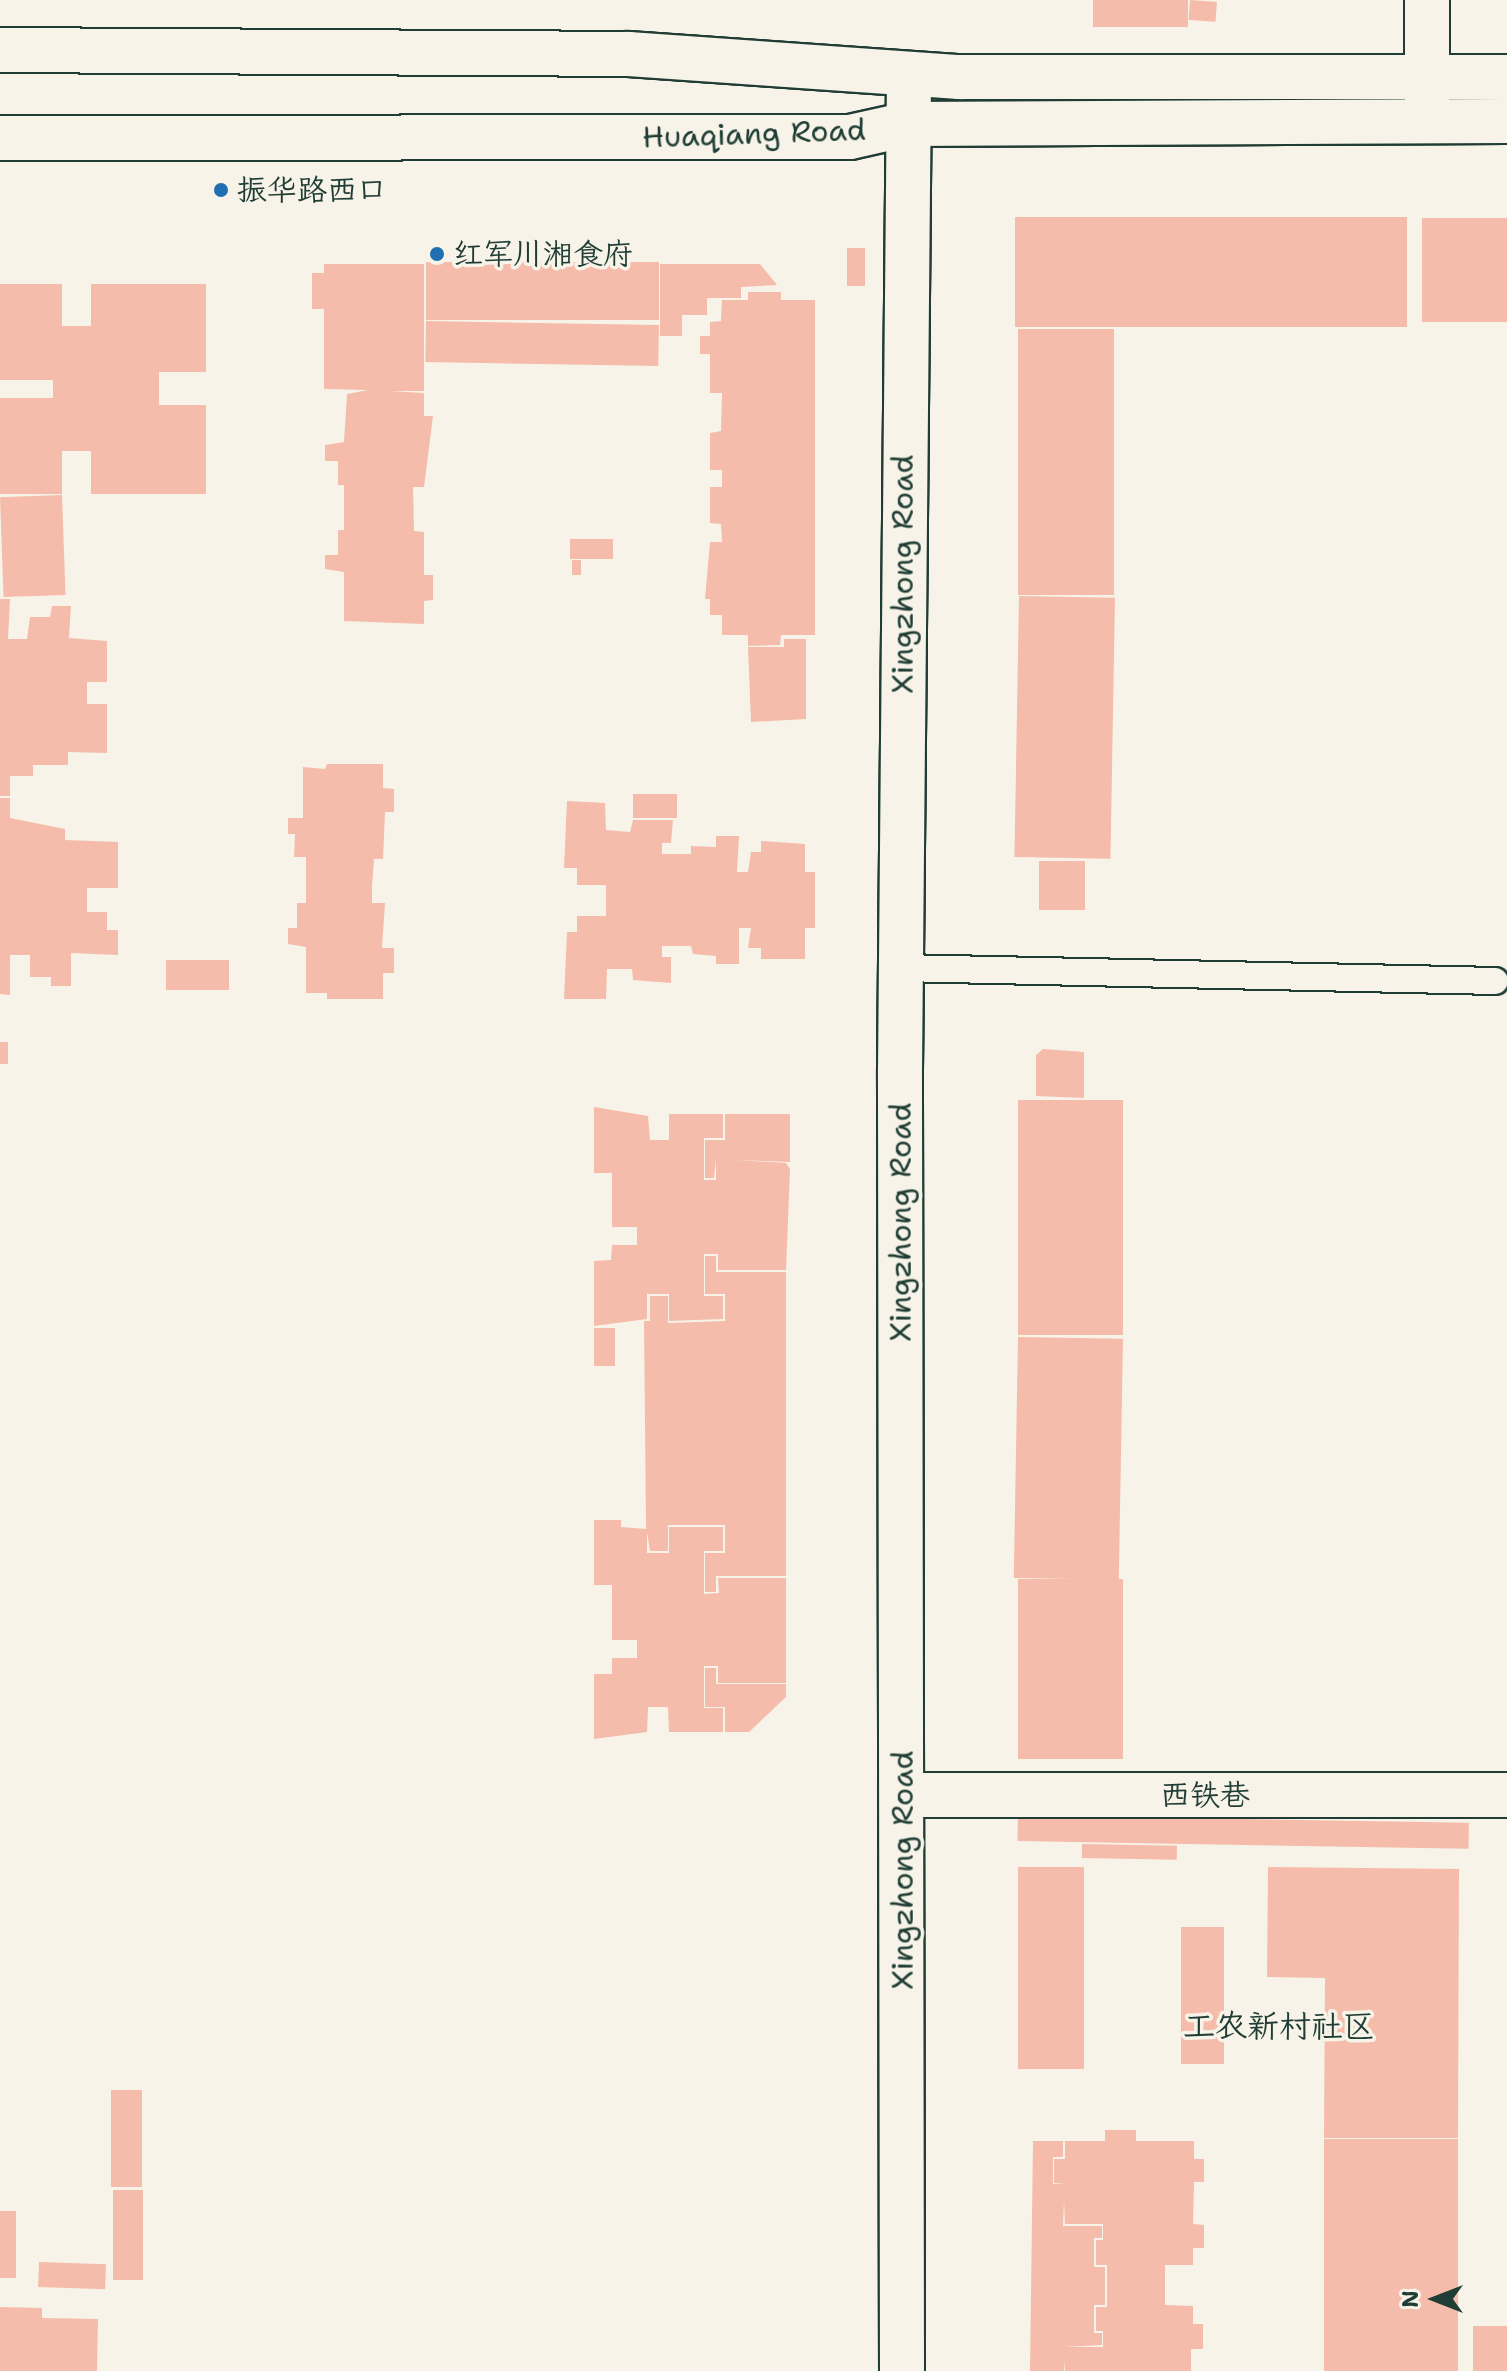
<!DOCTYPE html>
<meta charset="utf-8">
<style>
body{margin:0}
#map{position:relative;width:1507px;height:2371px;overflow:hidden;background:#f7f3e8;font-family:"Shantell Sans","LXGW WenKai TC",sans-serif}
div>[style]{position:absolute}
.building>*{inset:0;background:#f5bcab;transform-origin:0 0}
.roads{filter:drop-shadow(2px 0 #1f3d34) drop-shadow(-2px 0 #1f3d34) drop-shadow(0 2px #1f3d34) drop-shadow(0 -2px #1f3d34)}
.service>*{height:26px;margin:-13px;padding:0 13px;transform-origin:13px;border-radius:13px;background:#f7f3e8}
.minor>*{height:44px;margin:-22px;padding:0 22px;transform-origin:22px;border-radius:22px;background:#f7f3e8}
.tertiary>*{height:44px;margin:-22px;padding:0 22px;transform-origin:22px;border-radius:22px;background:#f7f3e8}
.secondary>*{height:44px;margin:-22px;padding:0 22px;transform-origin:22px;border-radius:22px;background:#f7f3e8}
.dots>*{width:22px;height:22px;translate:-50% -50%;box-sizing:border-box;border:4px solid #f7f3e8;border-radius:50%}
span{translate:-50% -50%;white-space:nowrap;text-align:center;line-height:1.15;-webkit-text-stroke:7px #f7f3e8;paint-order:stroke}
.street-label{font-size:30px;color:#1f3d34}
.poi-label{font-size:30px;color:#1f3d34}
.left{translate:0 -50%;text-align:left}
.neighbourhood-label{font-size:32px;color:#1f3d34}
.north{position:absolute;left:1395px;top:2259px;width:80px;height:80px;-webkit-text-stroke:6px #f7f3e8;paint-order:stroke;rotate:270deg;font-size:22px;font-weight:700;line-height:32px;text-align:center;color:#1f3d34}
.north::after{content:'';display:block;margin:auto;width:28px;height:36px;background:#1f3d34;clip-path:polygon(50% 0,100% 100%,50% 72%,0 100%)}
</style>
<div id="map">
<div class="building">
<i style="left:1093px;top:0;width:95px;height:27px"></i>
<i style="left:1190px;top:0;width:27px;height:20px;rotate:4deg"></i>
<i style="left:1015px;top:217px;width:392px;height:110px"></i>
<i style="left:1422px;top:218px;width:85px;height:104px"></i>
<i style="left:847px;top:248px;width:18px;height:38px"></i>
<i style="left:426px;top:262px;width:233px;height:58px"></i>
<i style="clip-path:polygon(324px 264px,424px 264px,424px 391px,389px 391px,424px 393px,424px 416px,433px 416px,424px 487px,413px 487px,414px 531px,424px 532px,424px 575px,433px 575px,433px 600px,424px 601px,424px 624px,344px 621px,344px 572px,325px 569px,325px 555px,338px 555px,338px 530px,344px 530px,344px 485px,338px 485px,338px 461px,325px 461px,325px 445px,344px 442px,347px 394px,368px 390px,324px 389px,324px 309px,312px 309px,312px 273px,324px 273px)"></i>
<i style="clip-path:polygon(660px 264px,760px 264px,777px 285px,741px 287px,741px 298px,707px 298px,707px 315px,682px 315px,682px 336px,660px 336px)"></i>
<i style="clip-path:polygon(0 284px,62px 284px,62px 326px,91px 326px,91px 284px,206px 284px,206px 372px,159px 372px,159px 405px,206px 405px,206px 494px,91px 494px,91px 451px,62px 451px,62px 494px,0 494px,0 398px,53px 398px,53px 380px,0 380px)"></i>
<i style="clip-path:polygon(748px 292px,781px 292px,781px 300px,815px 300px,815px 635px,781px 635px,780px 645px,748px 646px,748px 635px,722px 635px,722px 615px,710px 615px,710px 599px,705px 599px,710px 542px,722px 542px,721px 524px,710px 523px,710px 487px,722px 487px,722px 470px,710px 470px,710px 433px,721px 431px,722px 393px,710px 393px,710px 354px,700px 354px,700px 336px,710px 336px,710px 322px,721px 321px,722px 300px,748px 300px)"></i>
<i style="left:426px;top:321px;width:233px;height:41px;rotate:1deg"></i>
<i style="left:1018px;top:329px;width:96px;height:266px"></i>
<i style="left:62px;top:495px;width:100px;height:62px;rotate:88deg"></i>
<i style="left:570px;top:539px;width:43px;height:20px"></i>
<i style="left:572px;top:560px;width:9px;height:15px"></i>
<i style="left:1019px;top:596px;width:96px;height:261px;rotate:1deg"></i>
<i style="clip-path:polygon(0 599px,10px 599px,8px 639px,27px 639px,30px 617px,50px 617px,52px 606px,71px 606px,69px 638px,107px 641px,107px 682px,87px 682px,87px 704px,107px 704px,107px 753px,68px 752px,68px 765px,33px 765px,33px 776px,10px 776px,10px 796px,0 796px)"></i>
<i style="clip-path:polygon(784px 639px,806px 639px,806px 719px,751px 722px,748px 647px,784px 647px)"></i>
<i style="clip-path:polygon(327px 764px,383px 764px,383px 788px,394px 789px,394px 812px,385px 812px,383px 859px,374px 859px,372px 887px,372px 903px,385px 903px,382px 948px,394px 948px,394px 973px,383px 973px,383px 999px,327px 999px,327px 993px,306px 993px,306px 947px,288px 944px,288px 928px,297px 928px,297px 903px,306px 903px,306px 857px,294px 857px,295px 834px,288px 834px,288px 818px,303px 818px,303px 767px,325px 769px)"></i>
<i style="left:633px;top:794px;width:44px;height:24px"></i>
<i style="clip-path:polygon(0 798px,10px 798px,10px 818px,65px 829px,65px 840px,118px 842px,118px 888px,87px 888px,87px 912px,107px 912px,107px 930px,118px 930px,118px 955px,71px 953px,71px 986px,51px 986px,51px 977px,30px 977px,30px 955px,10px 955px,10px 995px,0 994px)"></i>
<i style="clip-path:polygon(567px 801px,605px 803px,606px 830px,630px 832px,633px 820px,673px 820px,671px 843px,662px 843px,662px 854px,691px 854px,691px 846px,716px 847px,716px 836px,739px 836px,737px 872px,748px 872px,751px 852px,761px 852px,761px 841px,805px 844px,805px 872px,815px 872px,815px 928px,805px 928px,805px 959px,761px 959px,761px 948px,748px 948px,751px 928px,739px 928px,739px 964px,716px 964px,716px 956px,693px 954px,691px 946px,662px 946px,662px 957px,671px 957px,671px 983px,633px 980px,632px 969px,607px 969px,606px 999px,564px 999px,567px 932px,577px 932px,577px 916px,606px 916px,606px 885px,577px 885px,577px 868px,564px 868px)"></i>
<i style="left:1039px;top:861px;width:46px;height:49px"></i>
<i style="left:229px;top:960px;width:30px;height:63px;rotate:90deg"></i>
<i style="left:0;top:1042px;width:8px;height:22px"></i>
<i style="clip-path:polygon(1043px 1049px,1084px 1052px,1084px 1098px,1036px 1096px,1036px 1055px)"></i>
<i style="left:1018px;top:1100px;width:105px;height:235px"></i>
<i style="clip-path:polygon(594px 1107px,648px 1116px,650px 1140px,669px 1140px,669px 1114px,723px 1114px,723px 1138px,704px 1138px,704px 1180px,716px 1180px,716px 1159px,714px 1178px,705px 1178px,705px 1140px,725px 1140px,725px 1114px,790px 1114px,790px 1162px,736px 1160px,786px 1163px,790px 1169px,786px 1270px,718px 1270px,718px 1254px,704px 1254px,704px 1296px,723px 1296px,723px 1319px,669px 1321px,669px 1294px,647px 1294px,647px 1319px,594px 1326px,594px 1261px,611px 1260px,612px 1245px,637px 1245px,637px 1227px,612px 1227px,612px 1173px,594px 1173px)"></i>
<i style="clip-path:polygon(705px 1256px,716px 1256px,716px 1272px,786px 1272px,786px 1576px,716px 1576px,716px 1592px,705px 1592px,705px 1553px,725px 1553px,725px 1525px,668px 1525px,668px 1551px,650px 1551px,646px 1526px,644px 1321px,650px 1321px,650px 1296px,668px 1296px,668px 1323px,725px 1321px,725px 1294px,705px 1294px)"></i>
<i style="left:594px;top:1328px;width:21px;height:38px"></i>
<i style="left:1018px;top:1337px;width:105px;height:241px;rotate:1deg"></i>
<i style="clip-path:polygon(594px 1520px,621px 1520px,621px 1527px,647px 1529px,647px 1553px,669px 1553px,669px 1527px,723px 1527px,723px 1551px,704px 1551px,704px 1594px,719px 1593px,718px 1578px,786px 1578px,786px 1683px,718px 1683px,718px 1666px,704px 1666px,704px 1708px,723px 1708px,723px 1732px,669px 1732px,668px 1707px,648px 1707px,647px 1732px,594px 1739px,594px 1674px,612px 1674px,612px 1658px,637px 1658px,637px 1640px,612px 1640px,612px 1585px,594px 1585px)"></i>
<i style="left:1018px;top:1579px;width:105px;height:180px"></i>
<i style="clip-path:polygon(705px 1668px,716px 1668px,716px 1684px,786px 1684px,786px 1697px,749px 1732px,725px 1732px,725px 1707px,705px 1707px)"></i>
<i style="left:1018px;top:1815px;width:451px;height:26px;rotate:1deg"></i>
<i style="left:1082px;top:1844px;width:95px;height:14px;rotate:1deg"></i>
<i style="left:1018px;top:1867px;width:66px;height:202px"></i>
<i style="clip-path:polygon(1268px 1867px,1459px 1869px,1458px 2138px,1324px 2138px,1325px 1978px,1267px 1977px)"></i>
<i style="left:1181px;top:1927px;width:43px;height:137px"></i>
<i style="left:111px;top:2090px;width:31px;height:97px"></i>
<i style="clip-path:polygon(evenodd,1105px 2130px,1136px 2130px,1136px 2141px,1194px 2141px,1194px 2159px,1204px 2159px,1204px 2182px,1194px 2182px,1193px 2224px,1204px 2225px,1204px 2248px,1193px 2248px,1193px 2265px,1165px 2265px,1165px 2305px,1193px 2306px,1193px 2324px,1203px 2324px,1203px 2349px,1191px 2349px,1191px 2371px,1065px 2371px,1064px 2361px,1064px 2371px,1030px 2371px,1033px 2141px,1063px 2141px,1063px 2157px,1053px 2157px,1053px 2184px,1065px 2184px,1054px 2183px,1054px 2159px,1065px 2159px,1065px 2141px,1105px 2141px,1105px 2130px,1064px 2201px,1065px 2224px,1103px 2224px,1103px 2240px,1096px 2240px,1096px 2265px,1107px 2265px,1107px 2307px,1096px 2307px,1096px 2331px,1103px 2331px,1103px 2347px,1064px 2347px,1102px 2345px,1102px 2333px,1094px 2333px,1094px 2305px,1105px 2305px,1105px 2267px,1094px 2267px,1094px 2238px,1102px 2238px,1102px 2226px,1063px 2226px,1064px 2201px)"></i>
<i style="left:1324px;top:2139px;width:134px;height:232px"></i>
<i style="left:113px;top:2190px;width:30px;height:90px"></i>
<i style="left:0;top:2211px;width:16px;height:67px"></i>
<i style="left:39px;top:2262px;width:67px;height:25px;rotate:2deg"></i>
<i style="clip-path:polygon(0 2307px,42px 2308px,42px 2318px,98px 2319px,97px 2371px,0 2371px)"></i>
<i style="left:1507px;top:2326px;width:45px;height:34px;rotate:90deg"></i>
</div>
<div class="roads">
<div class="service">
<i style="left:901px;top:968px;width:594px;rotate:1.25deg"></i>
</div>
<div class="minor">
<i style="left:903px;top:1795px;width:604px"></i>
</div>
<div class="tertiary">
<i style="left:1427px;top:114px;width:114px;rotate:-90deg"></i>
<i style="left:902px;top:2371px;width:1301px;rotate:-90.09deg"></i>
<i style="left:900px;top:1070px;width:996px;rotate:-89.48deg"></i>
</div>
<div class="secondary">
<i style="left:0;top:50px;width:629px;rotate:0.36deg"></i>
<i style="left:629px;top:54px;width:331px;rotate:4deg"></i>
<i style="left:959px;top:77px;width:548px"></i>
<i style="left:0;top:138px;width:850px;rotate:-0.07deg"></i>
<i style="left:850px;top:137px;width:59px;rotate:-12.6deg"></i>
<i style="left:908px;top:124px;width:599px;rotate:-0.29deg"></i>
</div>
</div>
<div class="dots">
<i style="left:221px;top:190px;background:#1f6fb2"></i>
<i style="left:437px;top:254px;background:#1f6fb2"></i>
</div>
<div class="street-label">
<span style="left:754px;top:134px;rotate:-2deg">Huaqiang Road</span>
<span style="left:903px;top:574px;rotate:-90deg">Xingzhong Road</span>
<span style="left:901px;top:1222px;rotate:-90deg">Xingzhong Road</span>
<span style="left:1205px;top:1795px">西铁巷</span>
<span style="left:903px;top:1870px;rotate:-90deg">Xingzhong Road</span>
</div>
<div class="poi-label">
<span class="left" style="left:237px;top:190px">振华路西口</span>
<span class="left" style="left:453px;top:254px">红军川湘食府</span>
</div>
<div class="neighbourhood-label">
<span style="left:1279px;top:2026px">工农新村社区</span>
</div>
<div class="north">N</div>
</div>
